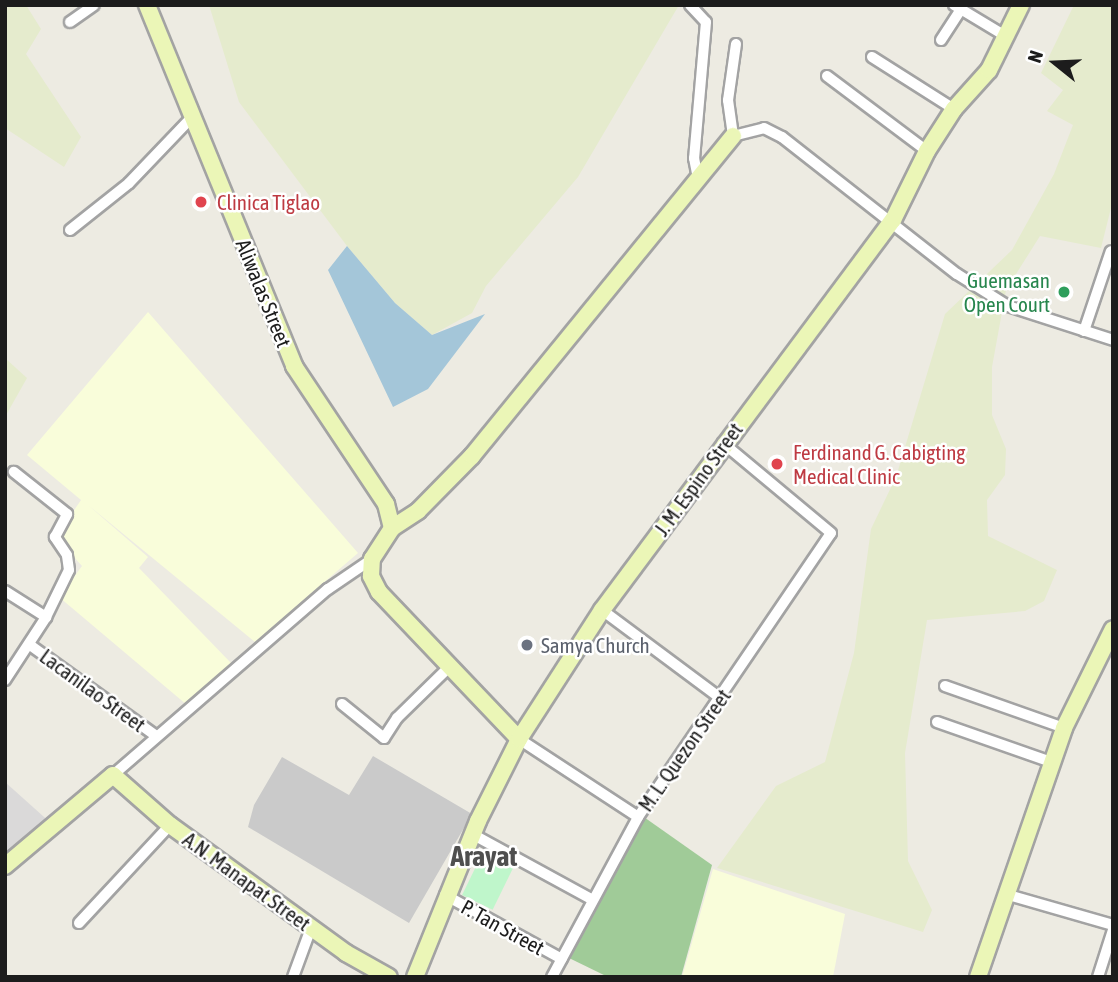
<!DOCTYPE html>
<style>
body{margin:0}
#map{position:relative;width:1118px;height:982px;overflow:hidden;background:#edebe2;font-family:"Asap Condensed",sans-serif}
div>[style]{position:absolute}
.residential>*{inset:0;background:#dad9d9}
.education>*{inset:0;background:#f9fdda}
.religious>*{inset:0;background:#cacaca}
.farmland>*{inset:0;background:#e5ebcd}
.forest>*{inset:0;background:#a0cb98}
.park>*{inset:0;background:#bff6cb;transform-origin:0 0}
.water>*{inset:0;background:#a4c6d9}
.roads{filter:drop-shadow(2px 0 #a3a3a3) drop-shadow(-2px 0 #a3a3a3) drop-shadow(0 2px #a3a3a3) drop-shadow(0 -2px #a3a3a3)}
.street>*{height:10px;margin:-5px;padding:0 5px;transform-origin:5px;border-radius:5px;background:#fff}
.secondary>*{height:16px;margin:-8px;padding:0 8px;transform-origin:8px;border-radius:8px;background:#ebf6b7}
.dots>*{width:19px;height:19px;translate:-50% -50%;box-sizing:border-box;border:4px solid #fff;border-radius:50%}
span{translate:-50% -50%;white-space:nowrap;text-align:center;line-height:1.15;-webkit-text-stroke:5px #fff;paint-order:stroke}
.health-label{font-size:21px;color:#be3a42}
.left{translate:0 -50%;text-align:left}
.leisure-label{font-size:21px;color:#27864d}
.right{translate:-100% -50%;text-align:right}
.street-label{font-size:21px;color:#1c1c1c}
.worship-label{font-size:21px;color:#5b616d}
.district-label{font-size:28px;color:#4f4f4f;font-weight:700}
.frame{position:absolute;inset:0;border:7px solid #1c1c1c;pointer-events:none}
.north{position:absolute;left:1020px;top:28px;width:70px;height:70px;-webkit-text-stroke:5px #fff;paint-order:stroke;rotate:288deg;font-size:19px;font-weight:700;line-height:28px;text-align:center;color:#1c1c1c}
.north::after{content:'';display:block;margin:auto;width:24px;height:32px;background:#1c1c1c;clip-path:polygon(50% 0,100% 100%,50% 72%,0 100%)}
</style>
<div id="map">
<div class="residential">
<i style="clip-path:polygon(5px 782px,53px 825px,5px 866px)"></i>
</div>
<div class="education">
<i style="clip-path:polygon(148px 312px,358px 553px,255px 642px,88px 505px,148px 557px,139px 568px,232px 664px,187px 705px,59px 597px,82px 566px,56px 537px,81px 500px,27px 455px)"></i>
<i style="clip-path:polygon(713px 869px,845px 914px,833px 977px,682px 977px)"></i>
</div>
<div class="religious">
<i style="clip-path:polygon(373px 756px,472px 814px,409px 923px,248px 827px,254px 805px,282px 757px,349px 795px)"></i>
</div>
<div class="farmland">
<i style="clip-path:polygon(5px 5px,26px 5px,41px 29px,26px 54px,81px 137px,64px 167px,5px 128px)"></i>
<i style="clip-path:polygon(209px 5px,679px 5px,578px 177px,486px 286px,472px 313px,432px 335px,395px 303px,347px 246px,239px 102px)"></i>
<i style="clip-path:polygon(1074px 5px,1113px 5px,1113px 200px,1101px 248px,1040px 236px,1006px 290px,992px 367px,992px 415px,1006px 449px,1005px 475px,987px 500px,988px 536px,1057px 570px,1044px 601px,1025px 611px,927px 620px,905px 753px,908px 861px,932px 910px,923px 932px,717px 868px,776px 786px,825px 762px,854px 653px,871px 529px,896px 477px,945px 314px,1012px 250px,1054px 174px,1073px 125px,1047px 111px,1063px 90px,1041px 73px)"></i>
<i style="clip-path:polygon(5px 358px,27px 378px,5px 417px)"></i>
</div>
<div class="forest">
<i style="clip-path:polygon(641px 815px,712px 865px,681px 977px,608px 977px,569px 958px)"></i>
</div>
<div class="park">
<i style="left:484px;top:850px;width:34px;height:50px;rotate:26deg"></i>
</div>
<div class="water">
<i style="clip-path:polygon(347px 246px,395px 303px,432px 335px,485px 314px,428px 389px,393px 407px,328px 270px)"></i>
</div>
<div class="roads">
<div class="street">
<i style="left:690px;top:5px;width:23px;rotate:47deg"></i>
<i style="left:706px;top:22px;width:137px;rotate:95deg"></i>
<i style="left:694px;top:158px;width:20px;rotate:79deg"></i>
<i style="left:954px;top:5px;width:62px;rotate:31.1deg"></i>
<i style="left:70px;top:22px;width:29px;rotate:-35deg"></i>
<i style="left:941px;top:40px;width:37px;rotate:-57deg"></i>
<i style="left:736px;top:44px;width:57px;rotate:98.1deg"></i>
<i style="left:728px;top:100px;width:36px;rotate:82deg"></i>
<i style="left:733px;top:136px;width:32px;rotate:-14deg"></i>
<i style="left:764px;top:128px;width:20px;rotate:27deg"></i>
<i style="left:782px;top:137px;width:222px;rotate:38.1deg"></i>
<i style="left:957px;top:274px;width:60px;rotate:32.1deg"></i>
<i style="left:1008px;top:306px;width:110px;rotate:17.9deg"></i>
<i style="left:872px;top:57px;width:97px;rotate:32.4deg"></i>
<i style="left:827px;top:76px;width:125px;rotate:36.9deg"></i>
<i style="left:70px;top:230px;width:75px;rotate:-38.5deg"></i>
<i style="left:129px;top:183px;width:91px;rotate:-46.3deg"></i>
<i style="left:1084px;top:331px;width:84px;rotate:-71.4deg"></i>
<i style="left:5px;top:591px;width:49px;rotate:32.4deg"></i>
<i style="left:46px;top:617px;width:52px;rotate:-63.9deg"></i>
<i style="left:69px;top:570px;width:15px;rotate:-98deg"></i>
<i style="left:67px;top:555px;width:22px;rotate:-124deg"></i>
<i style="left:55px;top:537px;width:26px;rotate:-62deg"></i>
<i style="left:67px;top:514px;width:68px;rotate:-141.6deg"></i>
<i style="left:602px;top:610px;width:147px;rotate:36.7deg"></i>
<i style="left:30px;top:645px;width:155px;rotate:35.8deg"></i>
<i style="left:5px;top:680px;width:75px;rotate:-56.9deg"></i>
<i style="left:945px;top:686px;width:126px;rotate:19.4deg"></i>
<i style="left:342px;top:704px;width:54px;rotate:39deg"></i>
<i style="left:384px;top:738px;width:24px;rotate:-57deg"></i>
<i style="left:397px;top:718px;width:71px;rotate:-44.4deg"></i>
<i style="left:937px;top:722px;width:121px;rotate:19.3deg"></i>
<i style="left:519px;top:739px;width:142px;rotate:33.2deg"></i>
<i style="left:113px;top:775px;width:284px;rotate:-40.9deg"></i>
<i style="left:328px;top:589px;width:53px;rotate:-34.3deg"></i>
<i style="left:472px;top:834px;width:136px;rotate:28.6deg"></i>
<i style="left:1005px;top:894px;width:112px;rotate:16deg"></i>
<i style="left:445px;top:895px;width:133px;rotate:28.7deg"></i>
<i style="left:79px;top:923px;width:134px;rotate:-47.1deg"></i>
<i style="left:293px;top:977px;width:52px;rotate:-69.8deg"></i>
<i style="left:552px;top:977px;width:182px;rotate:-61.7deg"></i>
<i style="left:638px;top:817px;width:343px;rotate:-55.8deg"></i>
<i style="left:831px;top:533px;width:141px;rotate:-140.2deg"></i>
<i style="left:1098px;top:977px;width:49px;rotate:-72.3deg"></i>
</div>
<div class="secondary">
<i style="left:147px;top:5px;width:390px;rotate:67.8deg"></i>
<i style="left:294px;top:366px;width:166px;rotate:56.3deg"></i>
<i style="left:386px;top:504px;width:25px;rotate:76deg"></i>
<i style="left:519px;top:739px;width:203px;rotate:-133.6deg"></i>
<i style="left:379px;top:592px;width:18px;rotate:-117deg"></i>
<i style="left:371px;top:576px;width:17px;rotate:-87deg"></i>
<i style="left:372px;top:559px;width:37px;rotate:-57deg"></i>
<i style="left:392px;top:528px;width:31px;rotate:-33deg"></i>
<i style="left:418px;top:511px;width:77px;rotate:-45.5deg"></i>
<i style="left:472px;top:456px;width:413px;rotate:-50.8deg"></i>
<i style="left:5px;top:866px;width:141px;rotate:-40.1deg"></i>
<i style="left:113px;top:775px;width:76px;rotate:41.3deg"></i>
<i style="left:170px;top:825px;width:218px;rotate:36deg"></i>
<i style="left:346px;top:953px;width:49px;rotate:29.2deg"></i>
<i style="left:415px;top:977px;width:168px;rotate:-68deg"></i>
<i style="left:478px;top:821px;width:92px;rotate:-63.4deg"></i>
<i style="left:519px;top:739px;width:153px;rotate:-57.2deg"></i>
<i style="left:602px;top:610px;width:487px;rotate:-53.3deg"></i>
<i style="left:893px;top:220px;width:77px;rotate:-63.8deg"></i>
<i style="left:927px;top:151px;width:50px;rotate:-57.3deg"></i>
<i style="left:954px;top:109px;width:52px;rotate:-48.1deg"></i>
<i style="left:989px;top:70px;width:72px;rotate:-63.8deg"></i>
<i style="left:978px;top:977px;width:263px;rotate:-70.9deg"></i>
<i style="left:1064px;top:728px;width:110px;rotate:-63.7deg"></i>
</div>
</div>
<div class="dots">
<i style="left:201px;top:202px;background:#e0444e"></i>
<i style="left:1064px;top:292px;background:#2e9e5b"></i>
<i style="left:777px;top:464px;background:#e0444e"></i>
<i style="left:527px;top:645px;background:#6b7280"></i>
</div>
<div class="health-label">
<span class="left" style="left:217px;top:202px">Clinica Tiglao</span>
<span class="left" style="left:793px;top:464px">Ferdinand G. Cabigting<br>Medical Clinic</span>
</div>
<div class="leisure-label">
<span class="right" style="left:1050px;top:292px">Guemasan<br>Open Court</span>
</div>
<div class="street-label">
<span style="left:264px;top:293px;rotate:68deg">Aliwalas Street</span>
<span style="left:698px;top:479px;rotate:-54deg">J. M. Espino Street</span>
<span style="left:93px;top:690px;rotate:36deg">Lacanilao Street</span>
<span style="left:684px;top:750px;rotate:-55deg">M. L. Quezon Street</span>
<span style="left:247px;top:881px;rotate:36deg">A.N. Manapat Street</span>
<span style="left:503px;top:927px;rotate:29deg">P. Tan Street</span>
</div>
<div class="worship-label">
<span class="left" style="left:541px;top:645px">Samya Church</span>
</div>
<div class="district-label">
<span style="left:484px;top:856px">Arayat</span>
</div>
<div class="frame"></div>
<div class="north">N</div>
</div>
